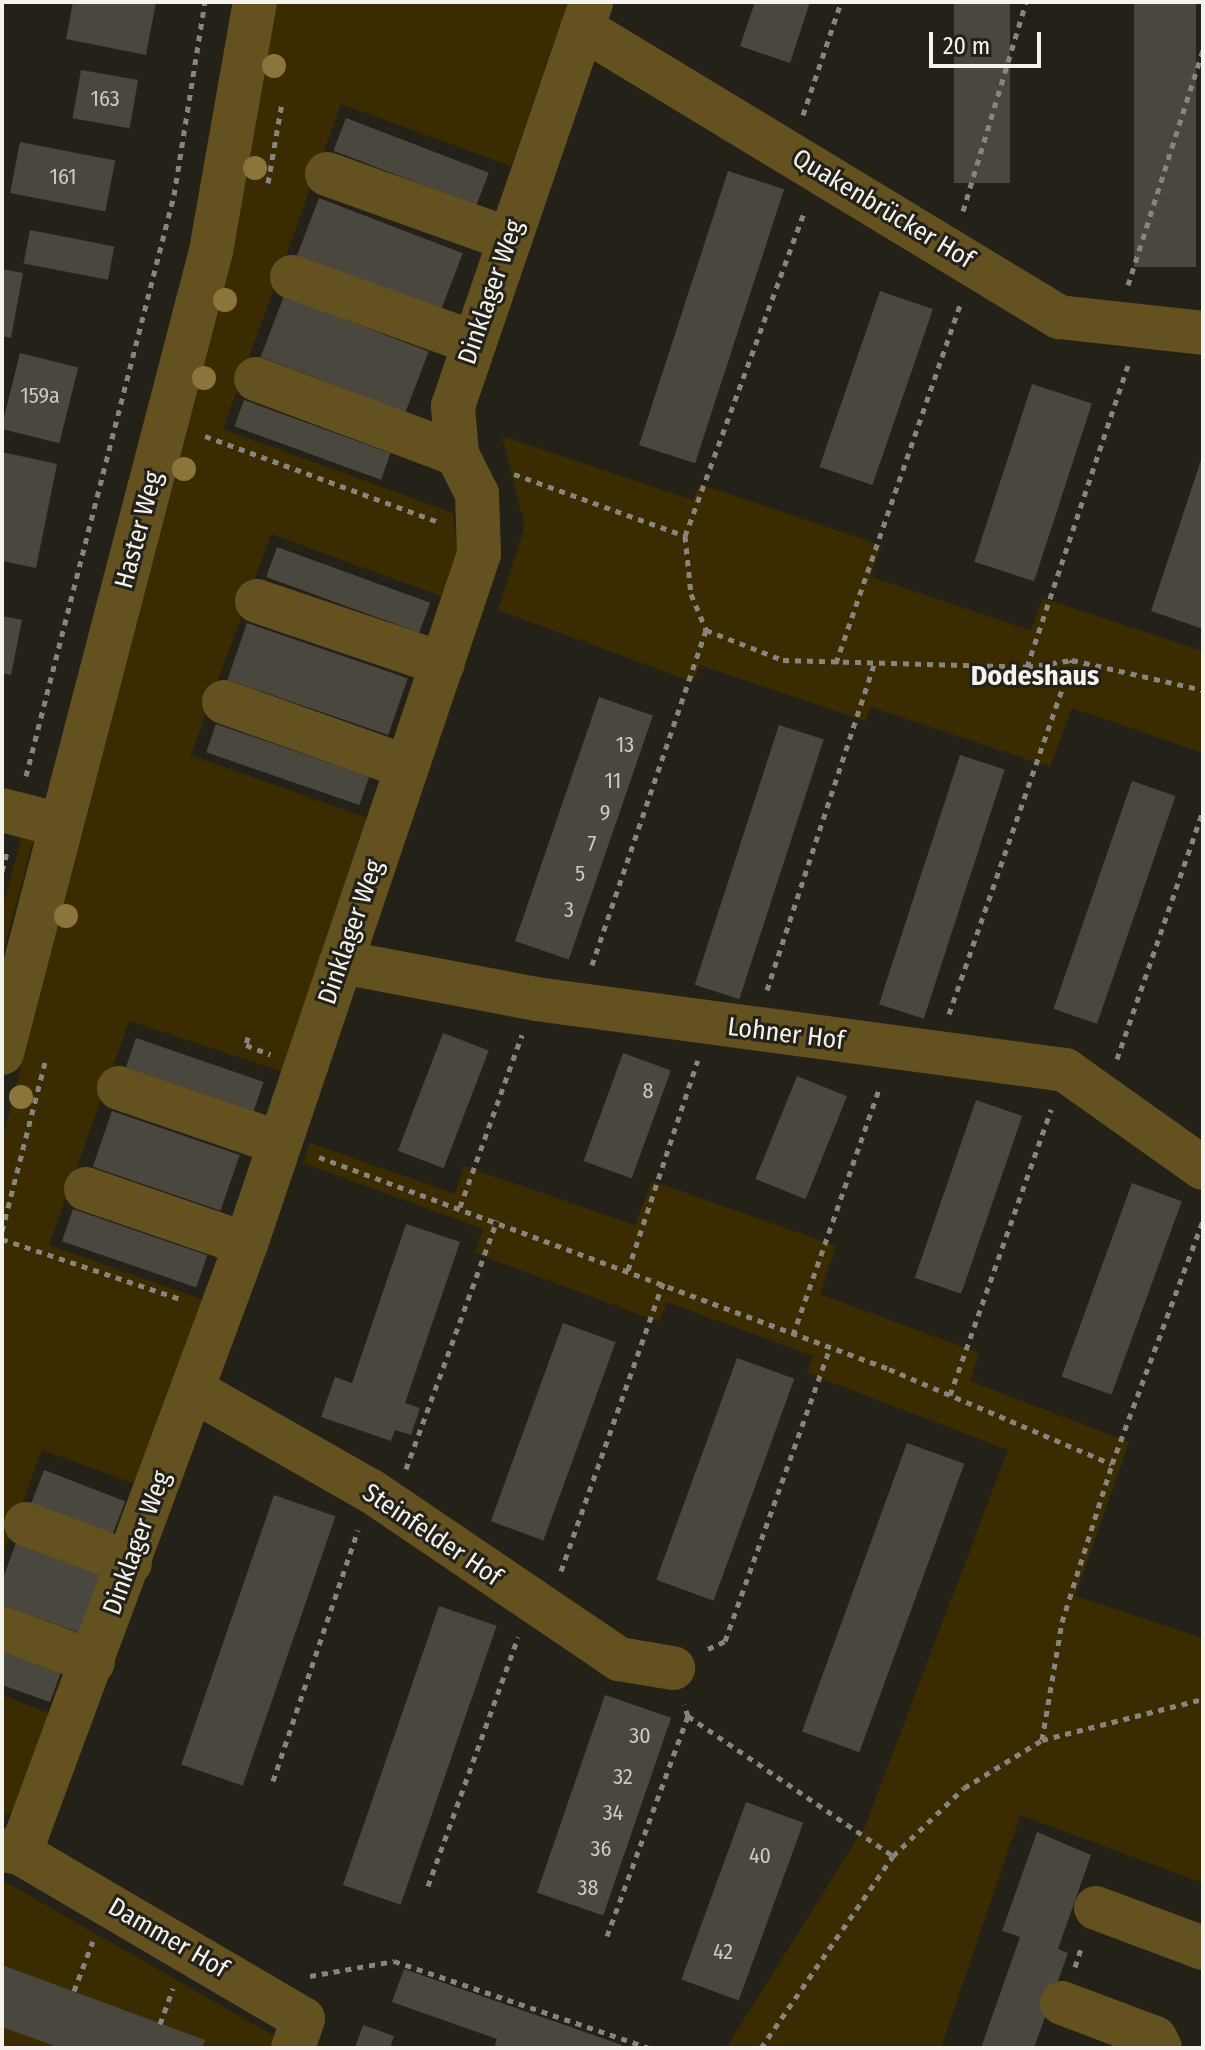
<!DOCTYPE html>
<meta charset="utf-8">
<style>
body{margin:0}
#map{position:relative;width:1205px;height:2050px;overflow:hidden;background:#242119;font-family:"Fira Sans Condensed",sans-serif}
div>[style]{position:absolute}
.green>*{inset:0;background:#3a2c00}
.building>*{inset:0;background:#4a473e;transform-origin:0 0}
.path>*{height:5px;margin-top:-2.5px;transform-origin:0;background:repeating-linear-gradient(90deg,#87857e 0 6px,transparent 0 12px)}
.minor>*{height:44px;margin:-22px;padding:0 22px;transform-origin:22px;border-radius:22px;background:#635120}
.trees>*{width:24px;height:24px;margin:-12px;border-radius:50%;background:#8b753b}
span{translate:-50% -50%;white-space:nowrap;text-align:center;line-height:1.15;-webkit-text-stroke:6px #242119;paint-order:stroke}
.number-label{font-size:22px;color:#cac8c2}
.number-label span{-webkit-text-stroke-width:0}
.street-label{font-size:26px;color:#f5f3ee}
.neighbourhood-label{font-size:28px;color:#f5f3ee;font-weight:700}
.frame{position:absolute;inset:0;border:4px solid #f5f3ee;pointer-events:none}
.scale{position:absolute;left:929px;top:32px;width:112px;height:36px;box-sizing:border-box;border:4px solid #f5f3ee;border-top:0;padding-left:10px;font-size:24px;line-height:28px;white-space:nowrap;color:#f5f3ee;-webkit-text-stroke:6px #242119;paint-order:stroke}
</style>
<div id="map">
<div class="green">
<i style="clip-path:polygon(276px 2px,568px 2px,511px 166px,341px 104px,223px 429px,453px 513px,459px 559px,449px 599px,271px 534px,191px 755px,373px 820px,283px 1072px,129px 1021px,49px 1245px,204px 1300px,144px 1487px,42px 1450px,2px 1557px,2px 1141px,228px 257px)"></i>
<i style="clip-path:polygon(502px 436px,693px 500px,699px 484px,881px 545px,871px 577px,1031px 630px,1043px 598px,1203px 651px,1203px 753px,1072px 708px,1050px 767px,871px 707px,865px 721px,700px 665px,693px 682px,498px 610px,525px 526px)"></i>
<i style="clip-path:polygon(23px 831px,35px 834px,2px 956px,2px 910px)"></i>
<i style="clip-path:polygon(310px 1143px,455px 1194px,464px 1166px,635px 1225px,652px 1181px,836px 1246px,820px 1294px,979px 1353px,970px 1381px,1129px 1442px,1075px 1596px,1203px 1638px,1203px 1883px,1020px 1815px,941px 2048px,726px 2048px,865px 1826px,1008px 1450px,807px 1373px,813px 1356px,667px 1302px,659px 1322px,475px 1253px,483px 1229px,303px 1163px)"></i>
<i style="clip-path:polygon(2px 1695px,61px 1718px,26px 1805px,2px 1817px)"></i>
<i style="clip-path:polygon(2px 1880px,285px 2042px,283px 2048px,2px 2048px)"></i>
</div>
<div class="building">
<i style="clip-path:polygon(73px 2px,156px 2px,146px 55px,66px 39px)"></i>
<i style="clip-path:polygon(755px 2px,810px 2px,790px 63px,740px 46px)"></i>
<i style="left:954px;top:2px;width:56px;height:181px"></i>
<i style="left:1134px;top:2px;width:62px;height:265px"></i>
<i style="left:81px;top:70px;width:58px;height:49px;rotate:10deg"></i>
<i style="left:346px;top:118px;width:153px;height:35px;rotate:21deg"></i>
<i style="left:20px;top:142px;width:97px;height:52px;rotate:11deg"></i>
<i style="left:728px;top:171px;width:59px;height:288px;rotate:18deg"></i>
<i style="left:319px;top:198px;width:154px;height:62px;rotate:21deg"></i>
<i style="left:30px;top:230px;width:86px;height:34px;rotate:11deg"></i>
<i style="clip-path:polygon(2px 269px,23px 273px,11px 338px,2px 336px)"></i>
<i style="left:880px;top:291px;width:56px;height:186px;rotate:19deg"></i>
<i style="left:284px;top:296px;width:155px;height:65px;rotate:21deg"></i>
<i style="left:20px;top:353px;width:60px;height:78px;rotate:14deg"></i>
<i style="left:1032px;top:384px;width:63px;height:187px;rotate:18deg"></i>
<i style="left:244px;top:400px;width:156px;height:28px;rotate:20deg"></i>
<i style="clip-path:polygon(2px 452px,57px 464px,36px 568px,2px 561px)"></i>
<i style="clip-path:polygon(1202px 457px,1203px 457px,1203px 629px,1151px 611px)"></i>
<i style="left:277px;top:547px;width:163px;height:32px;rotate:20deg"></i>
<i style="clip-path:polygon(2px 616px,22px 620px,11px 675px,2px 673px)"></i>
<i style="left:247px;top:623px;width:170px;height:60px;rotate:19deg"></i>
<i style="left:599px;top:697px;width:57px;height:258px;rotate:19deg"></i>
<i style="left:216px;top:724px;width:162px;height:30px;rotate:19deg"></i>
<i style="left:779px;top:725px;width:47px;height:273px;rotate:18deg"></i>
<i style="left:960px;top:755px;width:47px;height:262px;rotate:18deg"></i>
<i style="left:1132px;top:781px;width:46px;height:241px;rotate:19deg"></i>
<i style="left:443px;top:1033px;width:49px;height:126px;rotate:21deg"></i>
<i style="left:136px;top:1038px;width:135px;height:31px;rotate:19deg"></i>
<i style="left:623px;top:1053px;width:51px;height:115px;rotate:20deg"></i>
<i style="left:797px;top:1076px;width:54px;height:111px;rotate:22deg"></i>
<i style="left:976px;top:1100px;width:49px;height:188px;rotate:19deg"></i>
<i style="left:112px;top:1111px;width:135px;height:59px;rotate:19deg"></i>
<i style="left:1132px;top:1183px;width:53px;height:206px;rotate:20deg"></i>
<i style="left:73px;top:1209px;width:142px;height:34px;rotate:19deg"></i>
<i style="clip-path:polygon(406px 1224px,460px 1242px,405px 1403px,420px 1408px,411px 1435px,395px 1430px,391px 1441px,321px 1417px,335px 1377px,352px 1383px)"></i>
<i style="left:563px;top:1323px;width:56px;height:211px;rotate:20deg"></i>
<i style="left:737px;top:1358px;width:61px;height:236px;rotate:20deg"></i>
<i style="left:907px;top:1443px;width:61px;height:307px;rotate:20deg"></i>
<i style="left:44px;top:1470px;width:87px;height:38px;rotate:21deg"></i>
<i style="left:274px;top:1495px;width:65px;height:285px;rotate:19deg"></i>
<i style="clip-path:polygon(16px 1543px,101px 1573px,80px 1633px,2px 1605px,2px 1581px)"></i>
<i style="left:439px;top:1606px;width:61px;height:295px;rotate:19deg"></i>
<i style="clip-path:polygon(2px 1650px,61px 1672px,50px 1702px,2px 1685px)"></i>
<i style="left:605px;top:1695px;width:70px;height:209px;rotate:19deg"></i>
<i style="left:746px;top:1802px;width:61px;height:189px;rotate:20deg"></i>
<i style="clip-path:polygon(1037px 1832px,1091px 1855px,1058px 1949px,1068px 1953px,1034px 2048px,981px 2048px,1020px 1937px,1002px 1931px)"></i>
<i style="clip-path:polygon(2px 1965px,205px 2040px,202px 2048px,60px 2048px,2px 2027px)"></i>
<i style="clip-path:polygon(404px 1969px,622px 2045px,621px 2048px,494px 2048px,497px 2039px,392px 2002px)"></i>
<i style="clip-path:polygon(363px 2025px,394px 2036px,390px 2048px,355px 2048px)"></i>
</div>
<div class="path">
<i style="left:803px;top:115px;width:119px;rotate:-71.4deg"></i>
<i style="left:268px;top:183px;width:81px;rotate:-80.1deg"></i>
<i style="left:963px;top:211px;width:218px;rotate:-73.2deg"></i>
<i style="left:1128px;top:285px;width:247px;rotate:-72.3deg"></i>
<i style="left:205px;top:436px;width:249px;rotate:20.2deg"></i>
<i style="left:514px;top:474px;width:182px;rotate:19.9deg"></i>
<i style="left:685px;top:536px;width:58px;rotate:84.1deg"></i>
<i style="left:691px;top:594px;width:39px;rotate:67deg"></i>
<i style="left:706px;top:630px;width:83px;rotate:21.3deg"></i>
<i style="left:783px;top:660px;width:244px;rotate:1.6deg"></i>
<i style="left:1027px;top:667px;width:46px;rotate:-8.8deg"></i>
<i style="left:1072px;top:660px;width:134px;rotate:12.9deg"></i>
<i style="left:685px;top:536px;width:347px;rotate:-69.8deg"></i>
<i style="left:836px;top:663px;width:381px;rotate:-70.9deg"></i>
<i style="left:1027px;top:667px;width:318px;rotate:-71.5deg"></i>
<i style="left:26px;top:776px;width:600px;rotate:-75.71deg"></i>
<i style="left:174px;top:195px;width:195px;rotate:-80.9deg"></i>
<i style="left:2px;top:871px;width:20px;rotate:-75deg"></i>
<i style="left:592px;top:965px;width:354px;rotate:-71.2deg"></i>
<i style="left:767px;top:990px;width:346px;rotate:-71.8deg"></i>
<i style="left:949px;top:1014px;width:375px;rotate:-70.8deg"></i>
<i style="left:248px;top:1037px;width:8px;rotate:104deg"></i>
<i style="left:246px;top:1045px;width:26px;rotate:21deg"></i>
<i style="left:1117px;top:1059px;width:262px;rotate:-70.9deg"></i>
<i style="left:319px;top:1157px;width:608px;rotate:20.4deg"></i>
<i style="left:889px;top:1369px;width:242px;rotate:23.1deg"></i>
<i style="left:460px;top:1207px;width:183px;rotate:-70.2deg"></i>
<i style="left:2px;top:1231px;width:174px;rotate:-75.7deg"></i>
<i style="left:2px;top:1239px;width:191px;rotate:18.6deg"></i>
<i style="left:628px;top:1270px;width:221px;rotate:-71.6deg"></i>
<i style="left:793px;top:1335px;width:263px;rotate:-70.7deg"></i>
<i style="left:950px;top:1395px;width:303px;rotate:-70.5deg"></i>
<i style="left:406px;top:1469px;width:265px;rotate:-69.9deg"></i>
<i style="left:561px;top:1571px;width:306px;rotate:-70.5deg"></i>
<i style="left:708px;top:1649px;width:19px;rotate:-25deg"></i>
<i style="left:725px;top:1641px;width:308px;rotate:-70.3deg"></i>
<i style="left:688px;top:1716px;width:248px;rotate:34.3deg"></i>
<i style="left:1042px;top:1740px;width:120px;rotate:-80.4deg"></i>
<i style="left:1062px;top:1622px;width:166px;rotate:-72.4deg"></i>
<i style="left:1112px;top:1464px;width:259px;rotate:-69.5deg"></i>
<i style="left:273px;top:1781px;width:265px;rotate:-71.3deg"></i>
<i style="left:428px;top:1886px;width:265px;rotate:-70.1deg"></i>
<i style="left:607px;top:1936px;width:234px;rotate:-69.8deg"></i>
<i style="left:688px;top:1716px;width:12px;rotate:-110deg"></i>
<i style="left:1075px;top:1967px;width:22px;rotate:-72deg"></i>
<i style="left:310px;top:1976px;width:85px;rotate:-10.1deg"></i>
<i style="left:394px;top:1961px;width:270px;rotate:18.8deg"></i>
<i style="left:74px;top:1991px;width:53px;rotate:-69.2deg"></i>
<i style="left:160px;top:2024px;width:38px;rotate:-70deg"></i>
<i style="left:761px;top:2048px;width:233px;rotate:-55.5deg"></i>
<i style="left:893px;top:1856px;width:98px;rotate:-43.8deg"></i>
<i style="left:964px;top:1788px;width:92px;rotate:-31.6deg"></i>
<i style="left:1042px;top:1740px;width:166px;rotate:-14.3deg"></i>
</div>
<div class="minor">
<i style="left:582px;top:28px;width:558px;rotate:31.21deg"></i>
<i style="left:1059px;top:317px;width:145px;rotate:6.3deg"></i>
<i style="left:327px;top:174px;width:193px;rotate:19.7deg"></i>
<i style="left:292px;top:277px;width:194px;rotate:19.9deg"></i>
<i style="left:256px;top:379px;width:215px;rotate:20.5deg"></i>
<i style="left:257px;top:601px;width:196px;rotate:18.7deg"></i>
<i style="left:224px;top:702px;width:194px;rotate:19.6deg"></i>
<i style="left:2px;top:810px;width:61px;rotate:14.3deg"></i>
<i style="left:341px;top:962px;width:198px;rotate:10.7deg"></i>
<i style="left:536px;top:999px;width:534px;rotate:7.64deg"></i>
<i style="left:1065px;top:1070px;width:169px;rotate:35.4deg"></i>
<i style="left:2px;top:1053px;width:829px;rotate:-75.39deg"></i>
<i style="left:211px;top:251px;width:253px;rotate:-80deg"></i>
<i style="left:119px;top:1088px;width:170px;rotate:18.9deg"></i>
<i style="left:86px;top:1189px;width:169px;rotate:19deg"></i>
<i style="left:193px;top:1390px;width:205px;rotate:29.6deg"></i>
<i style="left:371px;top:1491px;width:300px;rotate:34.1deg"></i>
<i style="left:619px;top:1659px;width:55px;rotate:9.5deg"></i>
<i style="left:26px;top:1524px;width:111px;rotate:20.6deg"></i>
<i style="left:2px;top:1628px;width:97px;rotate:20.5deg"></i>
<i style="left:2px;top:1850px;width:18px;rotate:9deg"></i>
<i style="left:20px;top:1853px;width:328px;rotate:30.4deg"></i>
<i style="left:303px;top:2019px;width:31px;rotate:109deg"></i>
<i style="left:20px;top:1853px;width:650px;rotate:-69.64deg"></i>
<i style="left:246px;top:1244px;width:728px;rotate:-71.34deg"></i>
<i style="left:479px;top:554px;width:60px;rotate:-91.9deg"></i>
<i style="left:477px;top:494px;width:45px;rotate:-116.6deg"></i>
<i style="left:457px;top:454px;width:48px;rotate:-94.8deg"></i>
<i style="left:453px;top:406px;width:427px;rotate:-71.1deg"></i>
<i style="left:1096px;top:1908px;width:114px;rotate:20.5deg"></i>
<i style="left:1062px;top:2003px;width:99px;rotate:20.6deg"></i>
<i style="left:1155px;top:2038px;width:11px;rotate:63deg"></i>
</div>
<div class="trees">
<i style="left:274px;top:66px"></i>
<i style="left:255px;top:168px"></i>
<i style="left:225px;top:300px"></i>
<i style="left:204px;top:378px"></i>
<i style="left:184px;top:469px"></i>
<i style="left:66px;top:916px"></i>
<i style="left:21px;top:1097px"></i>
</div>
<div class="number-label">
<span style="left:105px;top:99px">163</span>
<span style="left:63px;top:177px">161</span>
<span style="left:40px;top:396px">159a</span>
<span style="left:625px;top:745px">13</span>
<span style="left:613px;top:781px">11</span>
<span style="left:605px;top:813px">9</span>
<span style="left:592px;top:844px">7</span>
<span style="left:580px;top:874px">5</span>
<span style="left:569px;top:910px">3</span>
<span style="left:648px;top:1091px">8</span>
<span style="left:640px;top:1736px">30</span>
<span style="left:623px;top:1777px">32</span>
<span style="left:613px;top:1813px">34</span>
<span style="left:601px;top:1849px">36</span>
<span style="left:760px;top:1856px">40</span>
<span style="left:588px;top:1888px">38</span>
<span style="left:723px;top:1952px">42</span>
</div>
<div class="street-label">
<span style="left:883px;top:209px;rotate:31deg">Quakenbrücker Hof</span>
<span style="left:491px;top:292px;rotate:-71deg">Dinklager Weg</span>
<span style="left:139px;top:530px;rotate:-75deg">Haster Weg</span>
<span style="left:351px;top:932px;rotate:-71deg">Dinklager Weg</span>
<span style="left:786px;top:1034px;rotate:7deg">Lohner Hof</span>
<span style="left:432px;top:1535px;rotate:34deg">Steinfelder Hof</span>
<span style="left:137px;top:1543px;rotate:-70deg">Dinklager Weg</span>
<span style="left:168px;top:1938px;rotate:30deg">Dammer Hof</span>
</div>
<div class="neighbourhood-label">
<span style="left:1035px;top:676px">Dodeshaus</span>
</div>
<div class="frame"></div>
<div class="scale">20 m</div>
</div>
